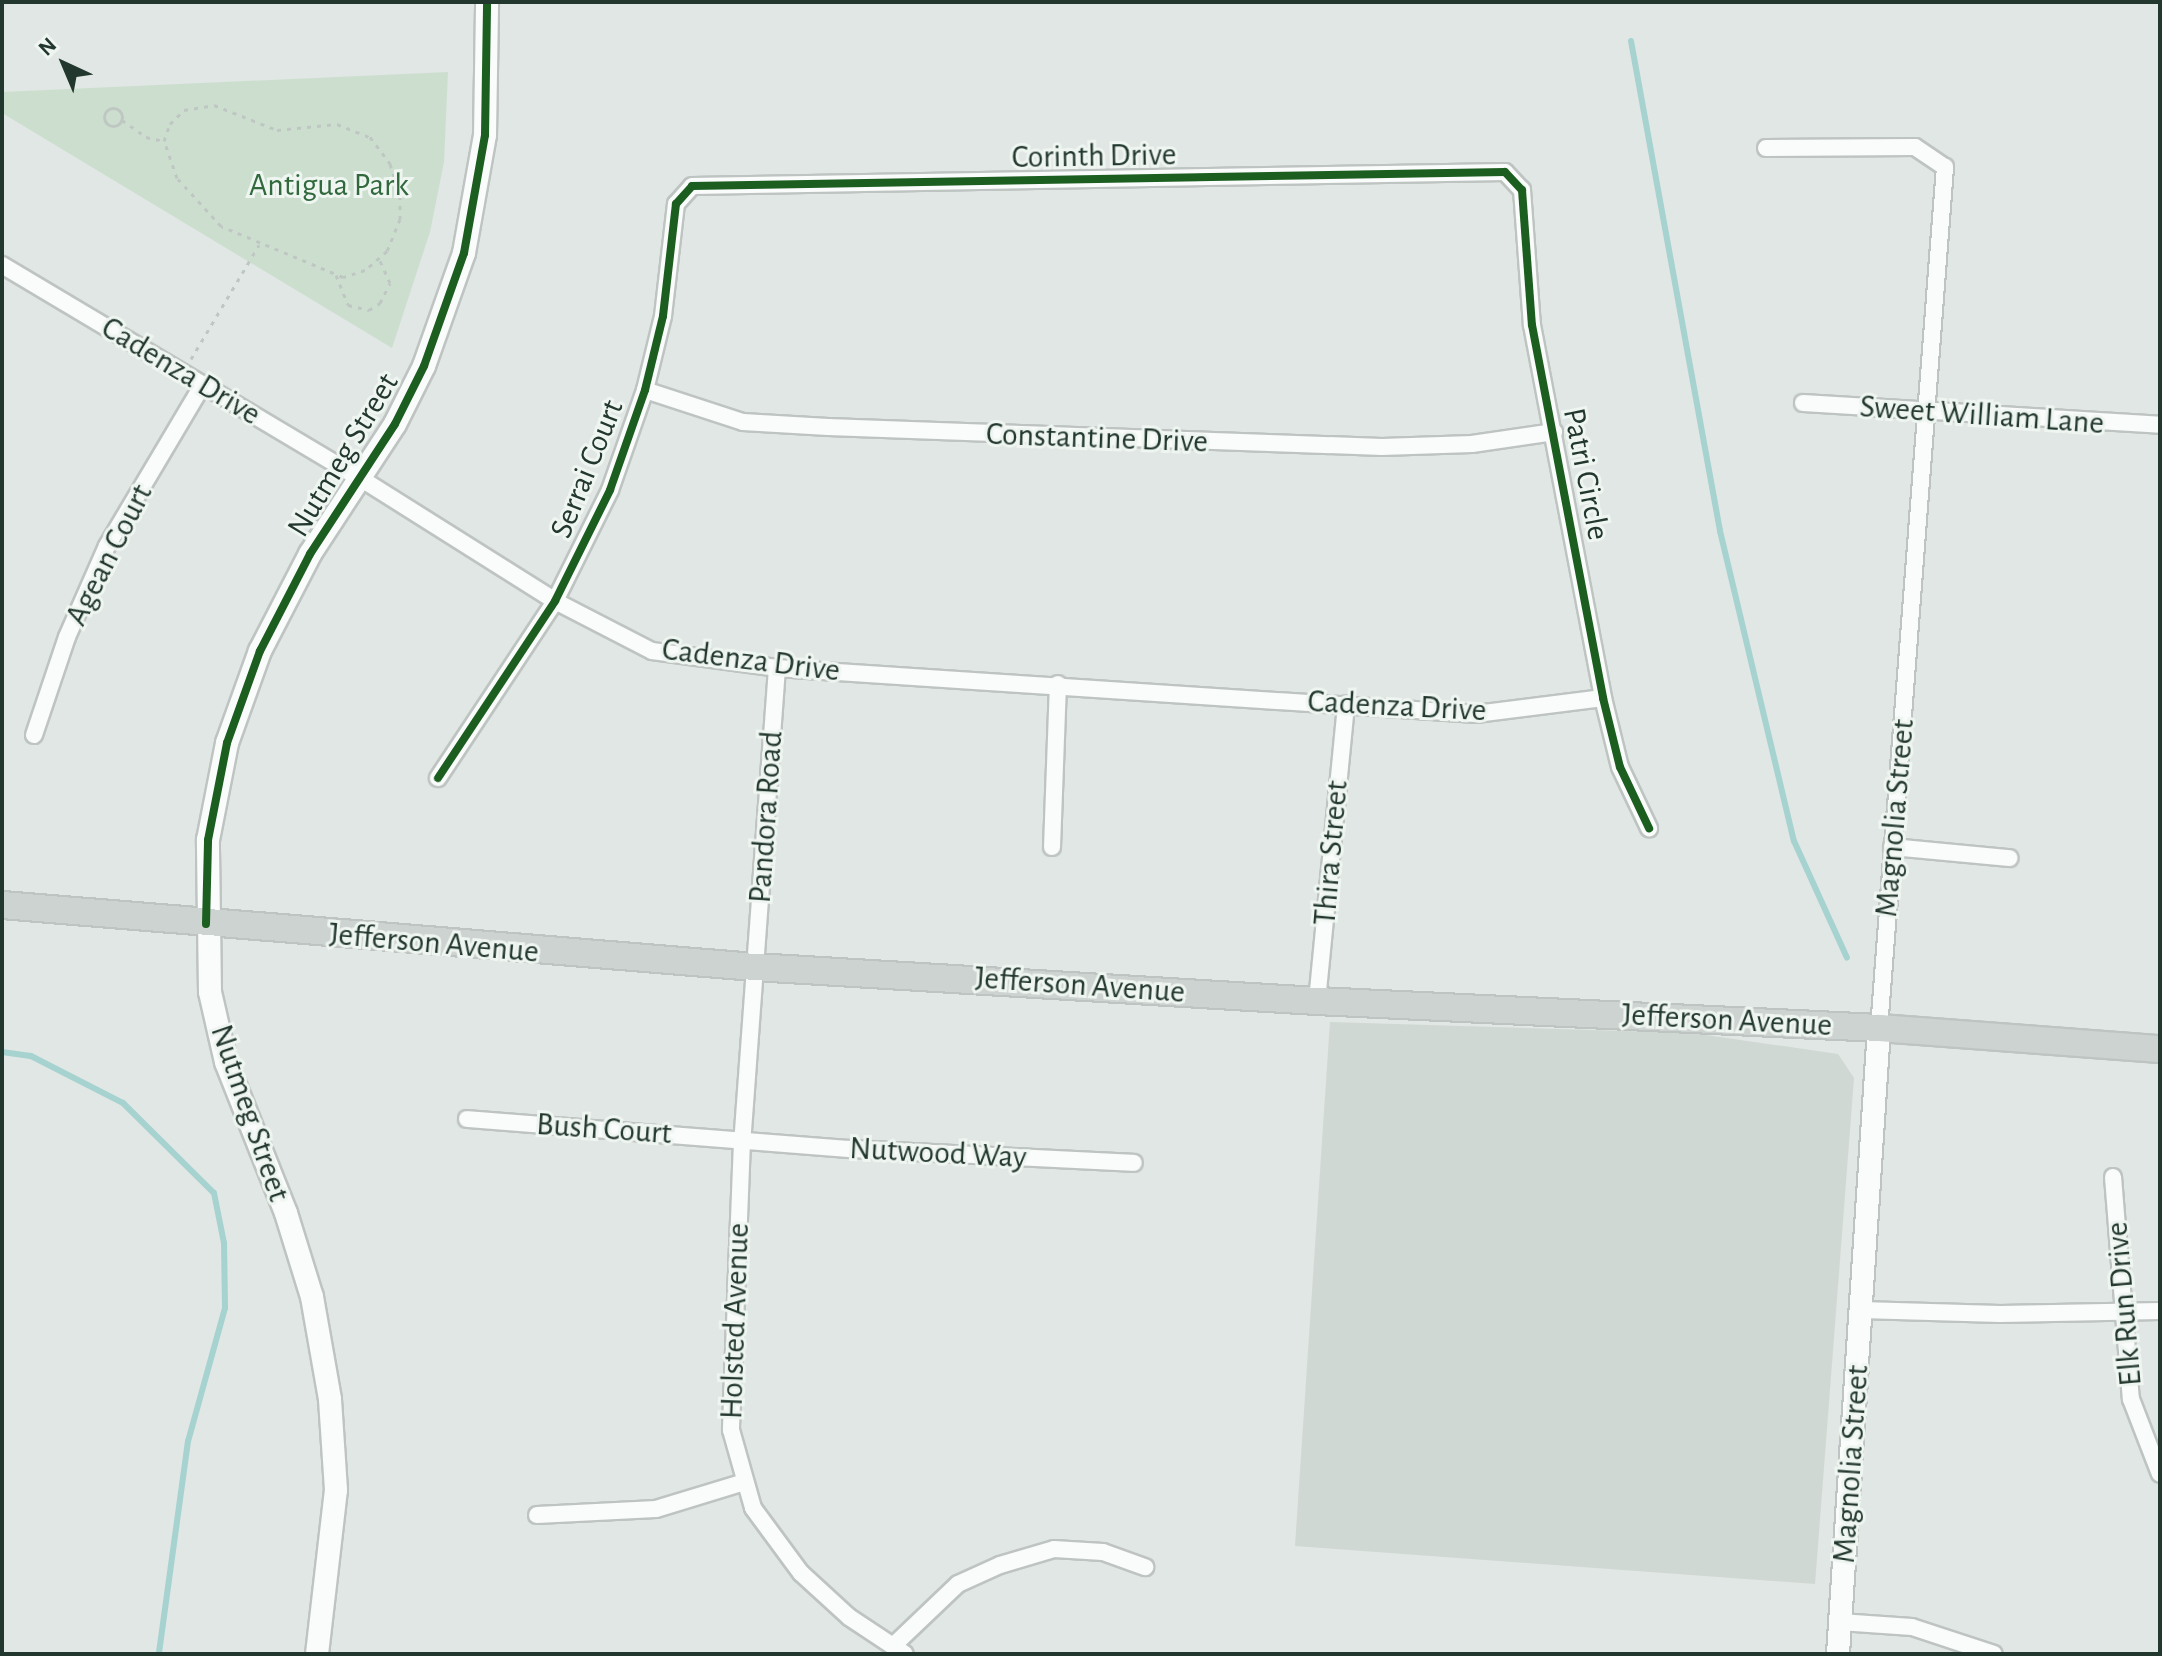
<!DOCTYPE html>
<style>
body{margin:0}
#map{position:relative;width:2162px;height:1656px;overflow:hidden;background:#e1e7e4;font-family:"Alegreya Sans",sans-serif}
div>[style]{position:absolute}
.built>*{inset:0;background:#d0d8d3}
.green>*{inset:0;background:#ccdfcf}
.stream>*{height:6px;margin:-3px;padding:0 3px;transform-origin:3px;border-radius:3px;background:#a6d2d0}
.path>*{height:3px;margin-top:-1.5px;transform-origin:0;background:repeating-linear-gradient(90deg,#bfc7c3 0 4px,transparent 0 10px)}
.path>.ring{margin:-1.5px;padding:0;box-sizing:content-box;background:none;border:3px solid #bfc7c3;border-radius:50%}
.roads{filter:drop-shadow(2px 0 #bec4c1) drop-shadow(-2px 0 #bec4c1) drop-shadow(0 2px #bec4c1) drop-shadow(0 -2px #bec4c1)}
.street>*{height:16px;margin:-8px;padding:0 8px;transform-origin:8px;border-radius:8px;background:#fafbfb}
.secondary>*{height:22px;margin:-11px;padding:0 11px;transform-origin:11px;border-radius:11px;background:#fafbfb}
.primary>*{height:26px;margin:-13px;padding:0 13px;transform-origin:13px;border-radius:13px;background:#cdd3d0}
.cycleway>*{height:8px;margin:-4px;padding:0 4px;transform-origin:4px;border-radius:4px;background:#1b5e20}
span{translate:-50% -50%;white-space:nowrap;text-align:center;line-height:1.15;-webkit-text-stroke:6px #eff6f1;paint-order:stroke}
.street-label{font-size:32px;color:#22372e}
.park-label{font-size:32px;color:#31693d}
.frame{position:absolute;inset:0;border:4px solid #22372e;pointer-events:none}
.north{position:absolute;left:24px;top:24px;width:80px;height:80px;-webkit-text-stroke:6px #eff6f1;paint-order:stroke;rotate:316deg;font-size:22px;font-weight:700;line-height:32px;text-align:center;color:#22372e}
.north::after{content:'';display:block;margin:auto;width:28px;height:36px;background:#22372e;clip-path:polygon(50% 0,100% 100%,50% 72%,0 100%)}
</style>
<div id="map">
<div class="built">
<i style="clip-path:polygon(1330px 1022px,1692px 1033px,1838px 1054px,1854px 1078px,1815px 1584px,1295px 1546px)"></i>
</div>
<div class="green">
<i style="clip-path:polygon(448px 72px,444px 162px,430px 232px,392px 348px,2px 113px,2px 92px)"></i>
</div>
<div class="stream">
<i style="left:1631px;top:41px;width:498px;rotate:79.7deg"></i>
<i style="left:1720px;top:531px;width:319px;rotate:76.6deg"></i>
<i style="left:1794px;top:841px;width:128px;rotate:65.6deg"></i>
<i style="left:2px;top:1052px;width:29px;rotate:8deg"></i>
<i style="left:31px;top:1056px;width:103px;rotate:27.1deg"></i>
<i style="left:123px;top:1103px;width:128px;rotate:44.7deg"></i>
<i style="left:214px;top:1193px;width:51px;rotate:78.7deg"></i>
<i style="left:224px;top:1243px;width:65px;rotate:89.1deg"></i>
<i style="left:225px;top:1308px;width:138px;rotate:105.5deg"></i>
<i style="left:188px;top:1441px;width:215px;rotate:97.8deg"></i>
</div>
<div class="path">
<i style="left:214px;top:105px;width:68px;rotate:21.6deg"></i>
<i style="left:277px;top:130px;width:60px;rotate:-5.7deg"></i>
<i style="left:337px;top:124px;width:35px;rotate:22deg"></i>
<i style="left:370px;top:137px;width:34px;rotate:53deg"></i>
<i style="left:390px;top:164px;width:33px;rotate:72deg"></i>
<i style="left:400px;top:195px;width:24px;rotate:90deg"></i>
<i style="left:400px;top:219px;width:35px;rotate:112deg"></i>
<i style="left:387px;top:251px;width:29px;rotate:139deg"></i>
<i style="left:365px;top:270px;width:23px;rotate:162deg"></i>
<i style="left:343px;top:277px;width:132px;rotate:-157.3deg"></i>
<i style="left:221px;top:226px;width:65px;rotate:-132.5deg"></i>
<i style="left:177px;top:178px;width:39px;rotate:-109deg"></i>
<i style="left:164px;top:141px;width:18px;rotate:-71deg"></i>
<i style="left:170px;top:124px;width:20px;rotate:-45deg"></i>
<i style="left:184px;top:110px;width:30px;rotate:-9deg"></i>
<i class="ring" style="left:104px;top:108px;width:15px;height:15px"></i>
<i style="left:122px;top:120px;width:29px;rotate:35deg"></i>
<i style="left:146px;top:137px;width:17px;rotate:13deg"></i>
<i style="left:336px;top:275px;width:32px;rotate:68deg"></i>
<i style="left:348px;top:305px;width:22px;rotate:13deg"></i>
<i style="left:369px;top:310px;width:13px;rotate:-32deg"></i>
<i style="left:380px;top:303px;width:22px;rotate:-63deg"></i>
<i style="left:390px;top:283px;width:27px;rotate:-114deg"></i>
<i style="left:191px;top:359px;width:133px;rotate:-59.2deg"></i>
</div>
<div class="roads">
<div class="street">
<i style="left:1766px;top:148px;width:149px;rotate:-0.4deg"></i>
<i style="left:1915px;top:147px;width:36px;rotate:34deg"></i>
<i style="left:1945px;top:167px;width:864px;rotate:94.38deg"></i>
<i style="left:2px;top:265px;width:417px;rotate:30.8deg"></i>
<i style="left:360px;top:478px;width:231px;rotate:32.2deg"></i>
<i style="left:555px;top:601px;width:109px;rotate:27.3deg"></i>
<i style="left:652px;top:651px;width:126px;rotate:7.7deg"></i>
<i style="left:777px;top:668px;width:701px;rotate:3.77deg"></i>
<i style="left:1476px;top:714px;width:128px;rotate:-7.2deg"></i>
<i style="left:645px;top:390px;width:103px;rotate:18.1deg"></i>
<i style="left:743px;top:422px;width:85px;rotate:3.4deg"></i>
<i style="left:828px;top:427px;width:554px;rotate:2.07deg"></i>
<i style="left:1382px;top:447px;width:90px;rotate:-1.9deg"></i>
<i style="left:1472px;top:444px;width:83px;rotate:-8.3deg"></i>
<i style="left:1803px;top:403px;width:358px;rotate:3.5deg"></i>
<i style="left:777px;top:668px;width:474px;rotate:94.2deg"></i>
<i style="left:742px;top:1141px;width:289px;rotate:92.2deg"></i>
<i style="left:731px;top:1430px;width:81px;rotate:74.2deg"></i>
<i style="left:753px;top:1508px;width:81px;rotate:53.6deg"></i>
<i style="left:801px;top:1573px;width:65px;rotate:42.5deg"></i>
<i style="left:849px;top:1617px;width:67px;rotate:33.5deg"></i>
<i style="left:34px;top:735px;width:103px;rotate:-71.4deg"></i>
<i style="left:67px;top:637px;width:99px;rotate:-66.3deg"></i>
<i style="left:107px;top:546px;width:188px;rotate:-59.3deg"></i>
<i style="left:438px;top:778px;width:212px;rotate:-56.5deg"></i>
<i style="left:555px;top:601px;width:124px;rotate:-63.6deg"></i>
<i style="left:610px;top:490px;width:106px;rotate:-70.7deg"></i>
<i style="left:645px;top:390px;width:76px;rotate:-76.3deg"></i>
<i style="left:663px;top:316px;width:113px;rotate:-83.4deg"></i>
<i style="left:676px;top:204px;width:24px;rotate:-48deg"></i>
<i style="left:692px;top:186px;width:813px;rotate:-0.99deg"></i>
<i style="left:1505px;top:172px;width:25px;rotate:47deg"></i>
<i style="left:1522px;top:190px;width:135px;rotate:85.8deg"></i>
<i style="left:1532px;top:325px;width:380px;rotate:79.2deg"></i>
<i style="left:1603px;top:698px;width:71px;rotate:76.2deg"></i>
<i style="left:1620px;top:767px;width:68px;rotate:64.6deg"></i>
<i style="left:1052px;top:847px;width:163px;rotate:-87.9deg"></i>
<i style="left:1892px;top:847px;width:118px;rotate:5.4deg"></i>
<i style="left:1317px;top:1001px;width:298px;rotate:-84.4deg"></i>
<i style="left:467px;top:1119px;width:384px;rotate:4.5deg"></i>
<i style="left:850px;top:1149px;width:284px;rotate:2.8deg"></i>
<i style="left:2113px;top:1177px;width:223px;rotate:85.4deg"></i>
<i style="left:2131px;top:1399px;width:80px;rotate:68.9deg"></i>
<i style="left:1861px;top:1310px;width:139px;rotate:1.6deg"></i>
<i style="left:2000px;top:1314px;width:160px;rotate:-1.1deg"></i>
<i style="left:537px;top:1515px;width:119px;rotate:-2.9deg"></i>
<i style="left:656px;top:1509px;width:93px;rotate:-16.9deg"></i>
<i style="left:1840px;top:1622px;width:72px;rotate:4deg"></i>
<i style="left:1912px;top:1627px;width:86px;rotate:18.2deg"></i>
<i style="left:894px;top:1645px;width:88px;rotate:-43.6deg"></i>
<i style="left:958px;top:1584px;width:46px;rotate:-24.3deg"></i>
<i style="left:1000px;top:1565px;width:56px;rotate:-16.5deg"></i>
<i style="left:1054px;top:1549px;width:49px;rotate:3.5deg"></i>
<i style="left:1103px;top:1552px;width:45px;rotate:19.7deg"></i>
</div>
<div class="secondary">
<i style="left:317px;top:1654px;width:165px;rotate:-83.4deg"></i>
<i style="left:336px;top:1490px;width:91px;rotate:-93.8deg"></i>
<i style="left:330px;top:1399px;width:104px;rotate:-100deg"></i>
<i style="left:312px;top:1297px;width:88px;rotate:-107.2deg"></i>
<i style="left:286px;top:1213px;width:162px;rotate:-111.7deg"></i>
<i style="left:226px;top:1062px;width:72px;rotate:-102.9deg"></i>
<i style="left:210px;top:992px;width:152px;rotate:-90.8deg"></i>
<i style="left:208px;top:840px;width:99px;rotate:-78.9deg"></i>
<i style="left:227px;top:743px;width:98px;rotate:-70.3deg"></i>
<i style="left:260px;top:651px;width:109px;rotate:-62.7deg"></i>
<i style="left:310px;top:554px;width:155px;rotate:-56.8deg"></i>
<i style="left:395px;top:424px;width:65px;rotate:-63.4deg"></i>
<i style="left:424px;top:366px;width:120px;rotate:-70.5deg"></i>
<i style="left:464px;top:253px;width:120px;rotate:-79.9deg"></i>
<i style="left:485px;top:135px;width:133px;rotate:-89.1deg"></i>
<i style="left:1838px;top:1654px;width:627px;rotate:-86.25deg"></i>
</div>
<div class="primary">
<i style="left:2px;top:905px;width:756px;rotate:4.71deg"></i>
<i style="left:755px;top:967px;width:563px;rotate:3.46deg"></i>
<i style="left:1317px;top:1001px;width:563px;rotate:2.75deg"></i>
<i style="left:1879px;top:1028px;width:282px;rotate:4.3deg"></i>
</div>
</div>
<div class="cycleway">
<i style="left:438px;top:778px;width:212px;rotate:-56.5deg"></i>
<i style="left:555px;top:601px;width:124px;rotate:-63.6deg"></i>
<i style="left:610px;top:490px;width:106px;rotate:-70.7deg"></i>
<i style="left:645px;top:390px;width:76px;rotate:-76.3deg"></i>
<i style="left:663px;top:316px;width:113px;rotate:-83.4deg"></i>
<i style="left:676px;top:204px;width:24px;rotate:-48deg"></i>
<i style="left:692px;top:186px;width:813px;rotate:-0.99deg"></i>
<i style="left:1505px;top:172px;width:25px;rotate:47deg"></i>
<i style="left:1522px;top:190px;width:135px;rotate:85.8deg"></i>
<i style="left:1532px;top:325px;width:380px;rotate:79.2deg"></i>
<i style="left:1603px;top:698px;width:71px;rotate:76.2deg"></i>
<i style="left:1620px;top:767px;width:68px;rotate:64.6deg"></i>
<i style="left:206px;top:924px;width:84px;rotate:-88.6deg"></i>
<i style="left:208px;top:840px;width:99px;rotate:-78.9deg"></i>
<i style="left:227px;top:743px;width:98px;rotate:-70.3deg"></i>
<i style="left:260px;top:651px;width:109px;rotate:-62.7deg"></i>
<i style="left:310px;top:554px;width:155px;rotate:-56.8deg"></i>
<i style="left:395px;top:424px;width:65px;rotate:-63.4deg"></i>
<i style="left:424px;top:366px;width:120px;rotate:-70.5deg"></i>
<i style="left:464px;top:253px;width:120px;rotate:-79.9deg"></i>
<i style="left:485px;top:135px;width:133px;rotate:-89.1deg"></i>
</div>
<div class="street-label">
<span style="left:1094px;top:156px;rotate:-1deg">Corinth Drive</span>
<span style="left:181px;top:371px;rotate:31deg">Cadenza Drive</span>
<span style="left:1982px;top:415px;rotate:4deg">Sweet William Lane</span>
<span style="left:1097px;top:438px;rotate:2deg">Constantine Drive</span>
<span style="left:343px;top:455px;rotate:-59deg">Nutmeg Street</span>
<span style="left:587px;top:469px;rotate:-68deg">Serrai Court</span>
<span style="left:1586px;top:474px;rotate:79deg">Patri Circle</span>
<span style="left:109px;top:555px;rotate:-63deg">Agean Court</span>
<span style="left:751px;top:660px;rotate:7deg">Cadenza Drive</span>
<span style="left:1397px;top:706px;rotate:3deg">Cadenza Drive</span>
<span style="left:766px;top:817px;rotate:-86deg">Pandora Road</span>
<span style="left:1895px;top:818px;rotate:-85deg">Magnolia Street</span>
<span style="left:1331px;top:853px;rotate:-85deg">Thira Street</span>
<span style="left:434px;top:943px;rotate:5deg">Jefferson Avenue</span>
<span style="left:1080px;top:985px;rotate:4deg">Jefferson Avenue</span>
<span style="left:1727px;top:1020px;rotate:3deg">Jefferson Avenue</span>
<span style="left:250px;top:1113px;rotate:71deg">Nutmeg Street</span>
<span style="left:604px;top:1129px;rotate:4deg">Bush Court</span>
<span style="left:938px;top:1153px;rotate:3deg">Nutwood Way</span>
<span style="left:2124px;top:1304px;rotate:-95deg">Elk Run Drive</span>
<span style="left:735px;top:1321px;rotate:-88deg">Holsted Avenue</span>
<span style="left:1851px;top:1464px;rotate:-86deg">Magnolia Street</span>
</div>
<div class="park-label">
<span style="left:329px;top:185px">Antigua Park</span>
</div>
<div class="frame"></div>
<div class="north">N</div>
</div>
